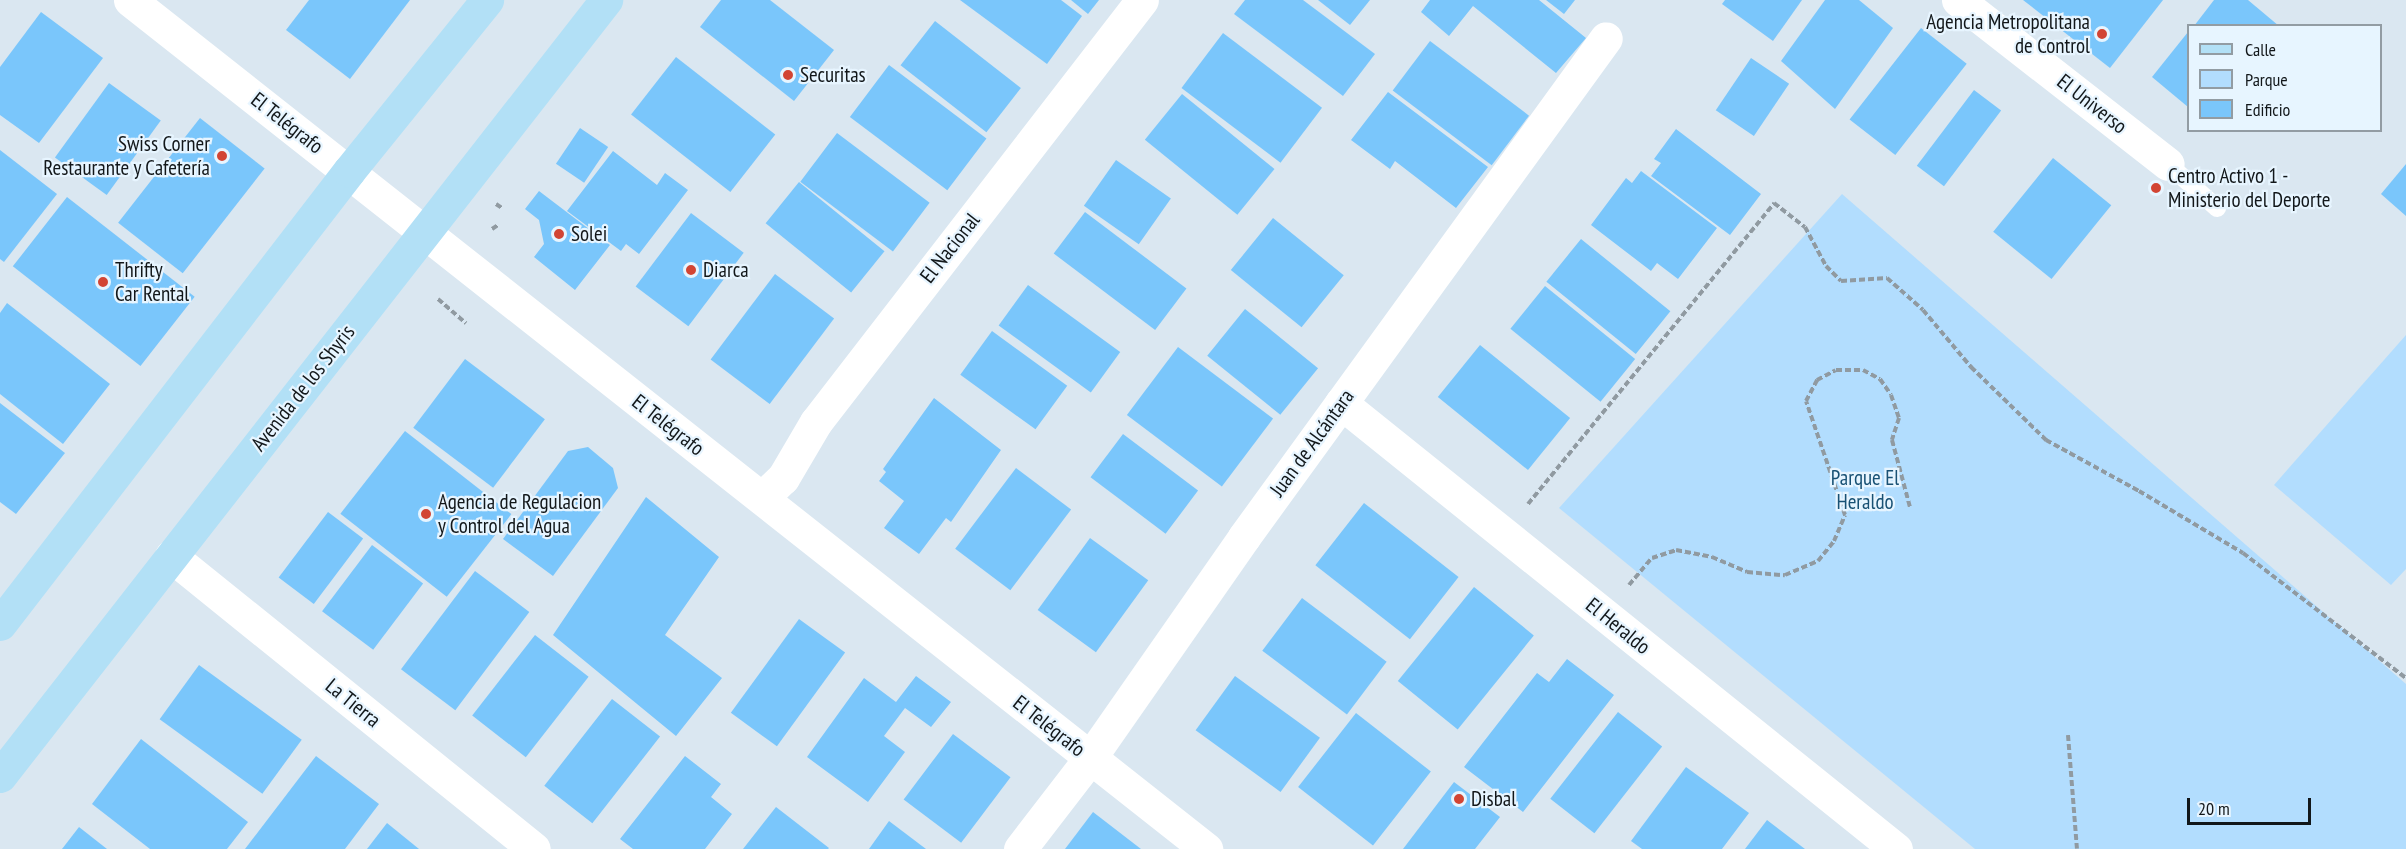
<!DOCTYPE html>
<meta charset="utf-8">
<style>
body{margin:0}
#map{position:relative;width:2406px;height:849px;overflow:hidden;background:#dae7f1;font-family:"PT Sans Narrow",sans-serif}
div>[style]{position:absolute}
.green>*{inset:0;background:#b2ddfe}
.building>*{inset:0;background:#7ac6fb;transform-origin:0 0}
.path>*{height:4px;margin-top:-2px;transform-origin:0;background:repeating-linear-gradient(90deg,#909aa1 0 6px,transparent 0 9px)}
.service>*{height:18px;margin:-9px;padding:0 9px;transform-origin:9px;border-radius:9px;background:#fff}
.minor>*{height:33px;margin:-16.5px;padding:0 16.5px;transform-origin:16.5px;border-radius:16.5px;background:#fff}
.secondary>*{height:33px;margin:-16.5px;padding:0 16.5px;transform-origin:16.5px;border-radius:16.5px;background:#b2e0f6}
.dots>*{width:16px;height:16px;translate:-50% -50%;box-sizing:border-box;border:3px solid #e7f5ff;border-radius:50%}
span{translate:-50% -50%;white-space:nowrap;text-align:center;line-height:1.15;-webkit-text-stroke:4.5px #e7f5ff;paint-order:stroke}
.poi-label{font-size:21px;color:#12171a}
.right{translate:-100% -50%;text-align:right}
.left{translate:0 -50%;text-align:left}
.street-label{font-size:21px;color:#12171a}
.park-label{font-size:21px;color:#185174}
.legend{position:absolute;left:2187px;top:24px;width:195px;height:108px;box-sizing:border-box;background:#e7f5ff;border:2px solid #929ca3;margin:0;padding:8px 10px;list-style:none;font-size:18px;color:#12171a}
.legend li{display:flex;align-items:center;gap:12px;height:30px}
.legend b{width:30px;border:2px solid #929ca3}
.scale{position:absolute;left:2187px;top:798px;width:124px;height:27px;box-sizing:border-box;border:3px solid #12171a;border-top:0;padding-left:8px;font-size:18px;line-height:21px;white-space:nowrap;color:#12171a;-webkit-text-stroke:4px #e7f5ff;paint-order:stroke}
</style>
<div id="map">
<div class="green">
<i style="clip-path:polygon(1842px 194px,2406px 684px,2406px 849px,1975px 849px,1559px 508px)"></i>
<i style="clip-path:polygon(2406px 335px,2406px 569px,2391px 585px,2274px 485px)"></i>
</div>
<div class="building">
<i style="clip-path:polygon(309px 0,410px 0,350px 79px,286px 30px)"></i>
<i style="clip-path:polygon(721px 0,770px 0,834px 50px,794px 101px,700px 27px)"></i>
<i style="clip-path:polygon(960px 0,1061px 0,1082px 16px,1047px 64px)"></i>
<i style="clip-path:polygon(1071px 0,1099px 0,1088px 14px)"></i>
<i style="clip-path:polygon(1245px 0,1303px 0,1375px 54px,1343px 96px,1234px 14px)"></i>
<i style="clip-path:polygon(1318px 0,1370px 0,1350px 25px)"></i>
<i style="clip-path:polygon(1430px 0,1539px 0,1586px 38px,1556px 73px,1473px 6px,1449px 36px,1421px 12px)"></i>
<i style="clip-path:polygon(1546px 0,1575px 0,1564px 14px)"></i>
<i style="clip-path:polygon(1725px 0,1802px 0,1773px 41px,1722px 4px)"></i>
<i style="clip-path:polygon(1825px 0,1859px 0,1893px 28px,1835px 109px,1781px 61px)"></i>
<i style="clip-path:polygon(2023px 0,2163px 0,2110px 68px)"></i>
<i style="clip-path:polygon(2214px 0,2248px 0,2279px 26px,2194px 26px)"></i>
<i style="clip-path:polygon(41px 12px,103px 58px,39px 143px,0 115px,0 67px)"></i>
<i style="left:935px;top:21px;width:109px;height:56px;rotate:38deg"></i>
<i style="left:1921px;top:28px;width:58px;height:116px;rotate:38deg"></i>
<i style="clip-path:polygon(2188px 32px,2188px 107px,2152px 77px)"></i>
<i style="left:1223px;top:33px;width:124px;height:69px;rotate:37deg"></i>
<i style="left:1430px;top:41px;width:124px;height:62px;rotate:37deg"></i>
<i style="left:676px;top:57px;width:126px;height:73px;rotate:38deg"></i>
<i style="left:1751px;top:58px;width:46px;height:63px;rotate:34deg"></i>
<i style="left:889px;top:65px;width:122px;height:65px;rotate:37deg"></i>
<i style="left:109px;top:83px;width:64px;height:92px;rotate:36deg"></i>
<i style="left:1974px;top:90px;width:34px;height:95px;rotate:37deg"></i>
<i style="clip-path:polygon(1388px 92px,1488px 167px,1456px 208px,1395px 161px,1390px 169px,1351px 140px)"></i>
<i style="left:1182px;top:94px;width:119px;height:59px;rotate:39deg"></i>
<i style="left:200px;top:118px;width:82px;height:133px;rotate:38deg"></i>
<i style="left:580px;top:128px;width:34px;height:43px;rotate:34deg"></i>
<i style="clip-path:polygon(1676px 129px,1761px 194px,1730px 235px,1651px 176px,1661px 163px,1654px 159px)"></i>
<i style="left:837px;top:133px;width:116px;height:61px;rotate:37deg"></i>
<i style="clip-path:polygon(0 150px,57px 194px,4px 262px,0 259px)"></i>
<i style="clip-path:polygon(613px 151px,657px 185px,665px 173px,688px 190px,639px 254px,626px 244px,621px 251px,567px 211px)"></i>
<i style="left:2053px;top:158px;width:75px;height:95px;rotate:39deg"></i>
<i style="left:1116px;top:160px;width:67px;height:56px;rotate:35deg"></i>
<i style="clip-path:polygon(2406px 164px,2406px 216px,2381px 194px)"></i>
<i style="clip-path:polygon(1641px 171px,1717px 228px,1678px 279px,1657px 263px,1651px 271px,1591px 225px,1626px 178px,1632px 183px)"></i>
<i style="left:799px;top:182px;width:110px;height:53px;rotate:39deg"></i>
<i style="clip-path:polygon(539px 191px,610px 245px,575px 290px,534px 257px,544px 244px,539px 220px,525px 209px)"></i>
<i style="left:67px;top:197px;width:162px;height:88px;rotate:38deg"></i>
<i style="left:1085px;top:212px;width:127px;height:52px;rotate:37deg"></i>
<i style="left:691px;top:213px;width:66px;height:92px;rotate:37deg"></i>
<i style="left:1273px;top:218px;width:91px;height:67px;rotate:39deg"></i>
<i style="left:1581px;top:239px;width:115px;height:55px;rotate:39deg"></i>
<i style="left:775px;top:274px;width:74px;height:107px;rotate:37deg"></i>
<i style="left:1028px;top:285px;width:114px;height:50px;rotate:36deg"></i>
<i style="left:1545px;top:286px;width:116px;height:55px;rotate:39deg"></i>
<i style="clip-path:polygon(7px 303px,110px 384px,63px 444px,0 394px,0 313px)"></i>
<i style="left:1245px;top:309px;width:94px;height:60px;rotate:39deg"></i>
<i style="left:992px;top:331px;width:93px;height:54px;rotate:36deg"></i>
<i style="left:1480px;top:345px;width:116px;height:67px;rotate:39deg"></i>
<i style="left:1178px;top:347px;width:119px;height:85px;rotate:37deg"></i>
<i style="left:465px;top:359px;width:100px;height:86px;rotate:37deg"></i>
<i style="clip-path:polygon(934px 398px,1001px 450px,951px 522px,946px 518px,919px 554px,884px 528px,904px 501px,879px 481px,886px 472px,883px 469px)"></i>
<i style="clip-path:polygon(0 403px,65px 453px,16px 514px,0 502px)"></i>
<i style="left:405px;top:431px;width:135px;height:105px;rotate:38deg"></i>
<i style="left:1123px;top:434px;width:94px;height:54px;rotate:37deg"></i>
<i style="clip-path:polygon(588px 447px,613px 468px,618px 488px,553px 576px,503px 539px,568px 451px)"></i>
<i style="left:1016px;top:468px;width:69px;height:101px;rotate:37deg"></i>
<i style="clip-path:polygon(646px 497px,719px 557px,665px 635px,722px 678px,676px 736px,553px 635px)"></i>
<i style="left:1364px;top:503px;width:120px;height:79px;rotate:38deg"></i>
<i style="left:328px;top:512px;width:44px;height:82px;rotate:37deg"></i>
<i style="left:1090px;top:538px;width:72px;height:89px;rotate:36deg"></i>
<i style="left:372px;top:545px;width:64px;height:83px;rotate:37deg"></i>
<i style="left:475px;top:571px;width:68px;height:123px;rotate:37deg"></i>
<i style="left:1474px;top:587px;width:77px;height:121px;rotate:39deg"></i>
<i style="left:1302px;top:598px;width:106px;height:66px;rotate:37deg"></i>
<i style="left:799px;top:619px;width:57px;height:116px;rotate:36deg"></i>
<i style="left:535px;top:635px;width:68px;height:102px;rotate:38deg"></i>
<i style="clip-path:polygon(1567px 659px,1614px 695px,1523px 812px,1464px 767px,1537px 673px,1549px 682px)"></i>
<i style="left:199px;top:665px;width:127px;height:67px;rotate:36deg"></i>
<i style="clip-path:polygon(916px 676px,951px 702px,931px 727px,905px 708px,884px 736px,905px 752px,868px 802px,807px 757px,864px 678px,896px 702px)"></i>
<i style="left:1235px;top:676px;width:105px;height:67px;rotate:36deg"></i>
<i style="left:612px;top:699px;width:61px;height:110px;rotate:38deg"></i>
<i style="left:1618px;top:712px;width:56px;height:110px;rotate:38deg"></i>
<i style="left:1356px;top:713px;width:95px;height:94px;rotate:38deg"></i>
<i style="left:953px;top:734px;width:72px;height:82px;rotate:37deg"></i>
<i style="clip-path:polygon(141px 739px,248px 822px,227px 849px,150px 849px,92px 804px)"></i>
<i style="clip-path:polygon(316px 756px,379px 804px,345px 849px,245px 849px)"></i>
<i style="clip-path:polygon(685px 756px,721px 784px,711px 797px,732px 814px,705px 849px,633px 849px,620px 839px)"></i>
<i style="clip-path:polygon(1686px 767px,1749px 813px,1722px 849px,1642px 849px,1631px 841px)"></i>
<i style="clip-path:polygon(1454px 782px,1500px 817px,1475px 849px,1403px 849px)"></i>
<i style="clip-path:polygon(776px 807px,829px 848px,828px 849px,743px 849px)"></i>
<i style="clip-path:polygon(1093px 812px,1141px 849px,1065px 849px)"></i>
<i style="clip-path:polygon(1767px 820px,1805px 849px,1745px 849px)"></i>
<i style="clip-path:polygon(889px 821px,926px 849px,869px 849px)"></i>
<i style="clip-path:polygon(387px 823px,419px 849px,367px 849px)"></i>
<i style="clip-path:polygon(79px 827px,107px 849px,62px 849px)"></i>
</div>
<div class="path">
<i style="left:496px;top:204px;width:7px;rotate:34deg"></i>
<i style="left:492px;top:229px;width:7px;rotate:-34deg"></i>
<i style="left:438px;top:299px;width:37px;rotate:41deg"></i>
<i style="left:1528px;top:504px;width:389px;rotate:-50.7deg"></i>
<i style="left:1774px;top:203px;width:39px;rotate:38deg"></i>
<i style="left:1805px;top:227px;width:44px;rotate:61.7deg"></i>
<i style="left:1826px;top:266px;width:21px;rotate:45deg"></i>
<i style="left:1841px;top:281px;width:46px;rotate:-3.7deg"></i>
<i style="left:1887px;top:278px;width:48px;rotate:41.6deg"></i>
<i style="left:1923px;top:310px;width:75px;rotate:49.9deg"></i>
<i style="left:1971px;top:367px;width:105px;rotate:44.2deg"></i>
<i style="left:2046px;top:440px;width:106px;rotate:28.7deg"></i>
<i style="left:2139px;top:491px;width:121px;rotate:30.8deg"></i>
<i style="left:2243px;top:553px;width:205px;rotate:37.5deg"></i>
<i style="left:1629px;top:585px;width:35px;rotate:-50deg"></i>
<i style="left:1652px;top:558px;width:25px;rotate:-18deg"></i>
<i style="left:1676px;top:550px;width:37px;rotate:11deg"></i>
<i style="left:1712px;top:557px;width:38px;rotate:23deg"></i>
<i style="left:1747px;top:572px;width:38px;rotate:5deg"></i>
<i style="left:1785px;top:575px;width:36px;rotate:-23deg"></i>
<i style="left:1818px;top:561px;width:26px;rotate:-51deg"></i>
<i style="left:1834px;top:541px;width:28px;rotate:-67deg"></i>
<i style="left:1845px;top:515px;width:120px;rotate:-108.9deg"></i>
<i style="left:1806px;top:401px;width:24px;rotate:-62deg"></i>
<i style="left:1817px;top:380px;width:21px;rotate:-28deg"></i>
<i style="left:1836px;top:370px;width:27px"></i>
<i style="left:1863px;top:370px;width:19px;rotate:28deg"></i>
<i style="left:1880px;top:379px;width:19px;rotate:55deg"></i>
<i style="left:1891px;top:395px;width:24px;rotate:71deg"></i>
<i style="left:1899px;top:418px;width:23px;rotate:108deg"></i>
<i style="left:1892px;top:440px;width:69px;rotate:75deg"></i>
<i style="left:2068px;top:735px;width:114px;rotate:85.5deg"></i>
</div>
<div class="service">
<i style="left:2168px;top:164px;width:66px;rotate:41.9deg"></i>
</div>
<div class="minor">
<i style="left:130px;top:0;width:1371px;rotate:38.27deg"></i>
<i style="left:1958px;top:0;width:266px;rotate:38deg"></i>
<i style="left:1341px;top:403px;width:712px;rotate:38.79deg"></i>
<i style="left:762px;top:498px;width:29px;rotate:-44deg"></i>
<i style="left:783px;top:478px;width:65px;rotate:-59.5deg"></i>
<i style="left:816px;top:422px;width:533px;rotate:-52.31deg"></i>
<i style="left:171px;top:556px;width:466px;rotate:38.9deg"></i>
<i style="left:1020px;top:849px;width:115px;rotate:-52.4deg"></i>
<i style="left:1090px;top:758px;width:269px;rotate:-55.1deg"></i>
<i style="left:1244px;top:537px;width:616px;rotate:-54.04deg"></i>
</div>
<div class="secondary">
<i style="left:0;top:624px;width:572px;rotate:-52.39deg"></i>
<i style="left:349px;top:171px;width:220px;rotate:-51.1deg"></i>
<i style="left:0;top:776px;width:985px;rotate:-52.01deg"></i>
</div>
<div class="dots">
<i style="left:2102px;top:34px;background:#d24534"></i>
<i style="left:788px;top:75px;background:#d24534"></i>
<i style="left:222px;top:156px;background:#d24534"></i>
<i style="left:2156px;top:188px;background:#d24534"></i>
<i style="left:559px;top:234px;background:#d24534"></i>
<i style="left:691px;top:270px;background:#d24534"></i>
<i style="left:103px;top:282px;background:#d24534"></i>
<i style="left:426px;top:514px;background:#d24534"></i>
<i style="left:1459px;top:799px;background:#d24534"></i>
</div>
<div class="poi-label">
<span class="right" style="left:2090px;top:34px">Agencia Metropolitana<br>de Control</span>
<span class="left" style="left:800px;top:75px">Securitas</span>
<span class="right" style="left:210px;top:156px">Swiss Corner<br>Restaurante y Cafetería</span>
<span class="left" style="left:2168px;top:188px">Centro Activo 1 -<br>Ministerio del Deporte</span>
<span class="left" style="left:571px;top:234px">Solei</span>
<span class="left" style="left:115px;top:282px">Thrifty<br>Car Rental</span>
<span class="left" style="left:703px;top:270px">Diarca</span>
<span class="left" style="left:438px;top:514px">Agencia de Regulacion<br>y Control del Agua</span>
<span class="left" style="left:1471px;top:799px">Disbal</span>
</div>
<div class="street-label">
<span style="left:2092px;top:104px;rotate:38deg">El Universo</span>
<span style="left:287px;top:123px;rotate:38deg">El Telégrafo</span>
<span style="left:950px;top:248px;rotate:-52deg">El Nacional</span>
<span style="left:303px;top:388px;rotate:-52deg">Avenida de los Shyris</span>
<span style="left:668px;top:425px;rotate:38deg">El Telégrafo</span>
<span style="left:1312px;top:443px;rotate:-54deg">Juan de Alcántara</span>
<span style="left:1618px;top:626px;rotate:39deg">El Heraldo</span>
<span style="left:353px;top:703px;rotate:39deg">La Tierra</span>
<span style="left:1049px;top:726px;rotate:38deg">El Telégrafo</span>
</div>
<div class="park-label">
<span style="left:1865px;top:490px">Parque El<br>Heraldo</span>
</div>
<ul class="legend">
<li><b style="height:8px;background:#b2e0f6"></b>Calle</li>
<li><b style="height:16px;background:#b2ddfe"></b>Parque</li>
<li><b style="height:16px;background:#7ac6fb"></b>Edificio</li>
</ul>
<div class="scale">20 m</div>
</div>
